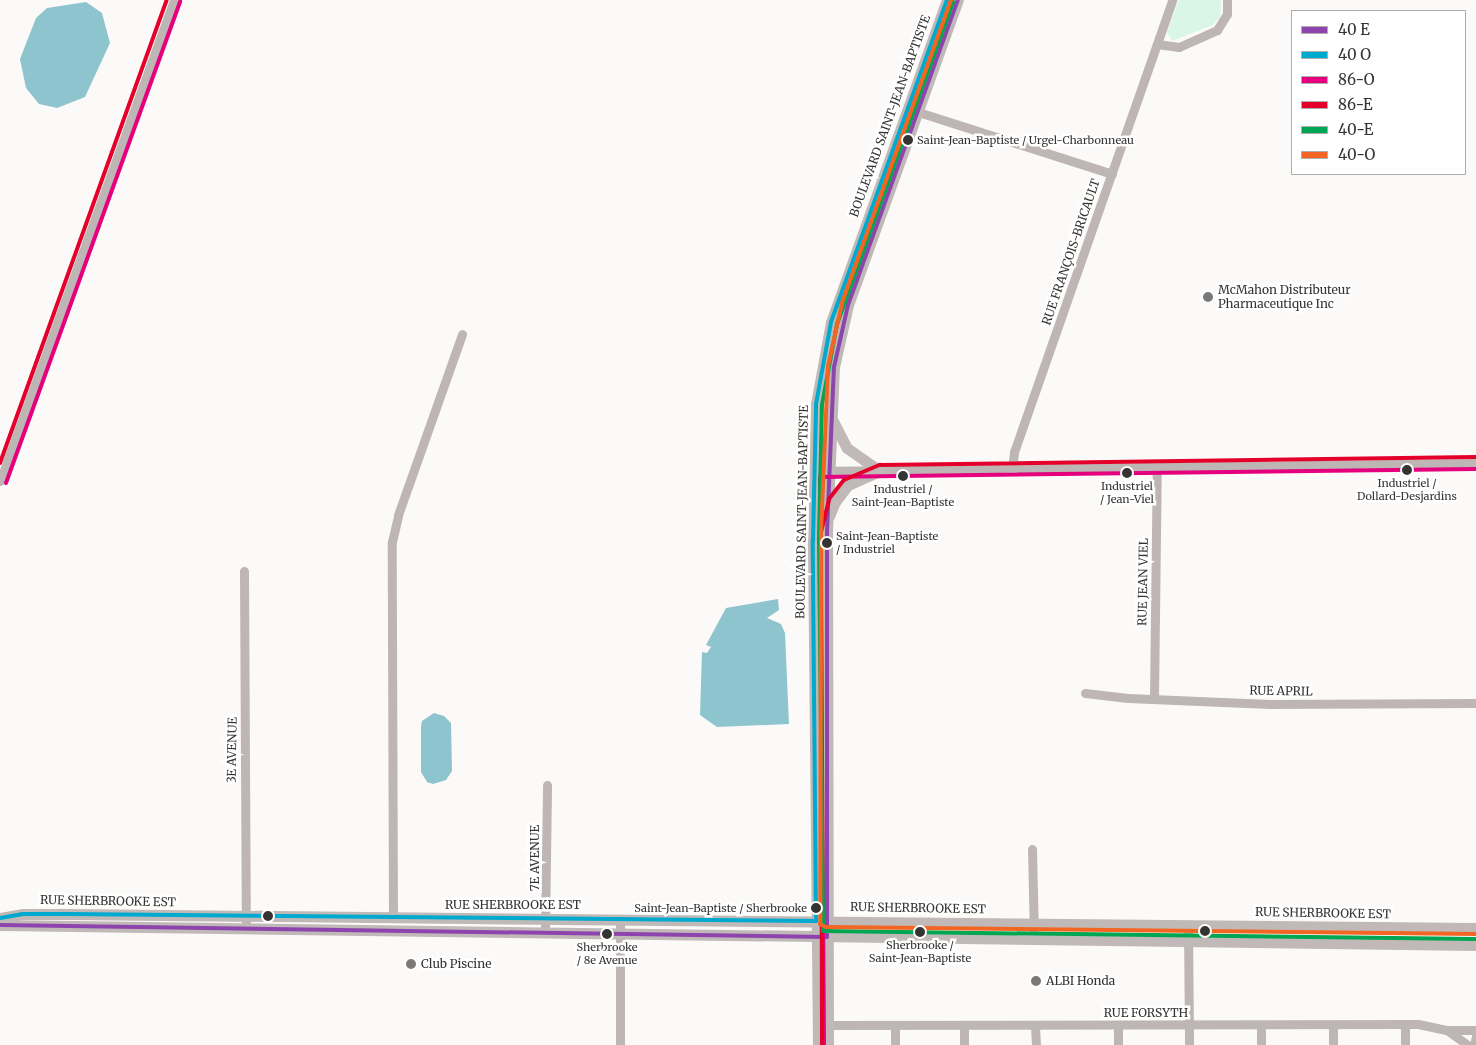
<!DOCTYPE html>
<meta charset="utf-8">
<style>
body{margin:0}
#map{position:relative;width:1476px;height:1045px;overflow:hidden;background:#fcfaf8;font-family:Merriweather,serif}
div>[style]{position:absolute}
.green>*{inset:0;background:#daf6e6}
.water>*{inset:0;background:#8ec4cd}
.minor>*{height:9px;margin:-4.5px;padding:0 4.5px;transform-origin:4.5px;border-radius:4.5px;background:#beb6b4}
.major>*{height:11px;margin:-5.5px;padding:0 5.5px;transform-origin:5.5px;border-radius:5.5px;background:#c0b9b7}
.bus-1>*{height:4px;margin:-2px;padding:0 2px;transform-origin:2px;border-radius:2px;background:#8e44ad}
.bus-2>*{height:4px;margin:-2px;padding:0 2px;transform-origin:2px;border-radius:2px;background:#00a9ce}
.bus-3>*{height:4px;margin:-2px;padding:0 2px;transform-origin:2px;border-radius:2px;background:#e5007d}
.bus-4>*{height:4px;margin:-2px;padding:0 2px;transform-origin:2px;border-radius:2px;background:#e4002b}
.bus-5>*{height:4px;margin:-2px;padding:0 2px;transform-origin:2px;border-radius:2px;background:#00a651}
.bus-6>*{height:4px;margin:-2px;padding:0 2px;transform-origin:2px;border-radius:2px;background:#f26522}
.dots>*{width:14px;height:14px;translate:-50% -50%;box-sizing:border-box;border:2px solid #fff;border-radius:50%}
span{translate:-50% -50%;white-space:nowrap;text-align:center;line-height:1.15;-webkit-text-stroke:5px #fff;paint-order:stroke}
.bus-label{font-size:11px;color:#353432}
.left{translate:0 -50%;text-align:left}
.right{translate:-100% -50%;text-align:right}
.street-label{font-size:12px;color:#353432}
.poi-label{font-size:12px;color:#353432}
.legend{position:absolute;left:1291px;top:10px;width:175px;height:165px;box-sizing:border-box;background:#fff;border:1px solid #aeaead;margin:0;padding:6px 9px;list-style:none;font-size:15px;color:#353432}
.legend li{display:flex;align-items:center;gap:10px;height:25px}
.legend b{width:25px;border:1px solid #aeaead}
</style>
<div id="map">
<div class="green">
<i style="clip-path:polygon(1179px 0,1221px 0,1220px 17px,1213px 25px,1172px 41px,1167px 32px)"></i>
</div>
<div class="water">
<i style="clip-path:polygon(86px 2px,102px 13px,110px 43px,85px 97px,57px 108px,39px 104px,26px 88px,20px 59px,36px 18px,47px 8px)"></i>
<i style="clip-path:polygon(778px 599px,779px 610px,767px 618px,781px 624px,785px 633px,789px 724px,717px 727px,700px 715px,702px 652px,707px 653px,711px 647px,706px 645px,726px 608px)"></i>
<i style="clip-path:polygon(434px 713px,444px 716px,451px 723px,452px 771px,446px 780px,433px 784px,427px 782px,421px 772px,421px 727px,422px 721px)"></i>
</div>
<div class="minor">
<i style="left:1157px;top:44px;width:22px;rotate:8deg"></i>
<i style="left:1179px;top:47px;width:42px;rotate:-24.1deg"></i>
<i style="left:1217px;top:30px;width:19px;rotate:-58deg"></i>
<i style="left:1227px;top:14px;width:14px;rotate:-90deg"></i>
<i style="left:912px;top:110px;width:210px;rotate:17.7deg"></i>
<i style="left:1012px;top:469px;width:17px;rotate:-83deg"></i>
<i style="left:1014px;top:452px;width:479px;rotate:-70.7deg"></i>
<i style="left:814px;top:471px;width:662px;rotate:-0.69deg"></i>
<i style="left:0;top:481px;width:512px;rotate:-70.11deg"></i>
<i style="left:244px;top:571px;width:358px;rotate:89.7deg"></i>
<i style="left:1085px;top:693px;width:43px;rotate:6.6deg"></i>
<i style="left:1128px;top:698px;width:142px;rotate:2.4deg"></i>
<i style="left:1270px;top:704px;width:206px;rotate:-0.3deg"></i>
<i style="left:1154px;top:698px;width:232px;rotate:-89.3deg"></i>
<i style="left:1032px;top:849px;width:89px;rotate:88.7deg"></i>
<i style="left:393px;top:918px;width:376px;rotate:-90.2deg"></i>
<i style="left:392px;top:542px;width:28px;rotate:-77deg"></i>
<i style="left:398px;top:515px;width:192px;rotate:-70.5deg"></i>
<i style="left:620px;top:919px;width:126px;rotate:90deg"></i>
<i style="left:1188px;top:925px;width:120px;rotate:89.5deg"></i>
<i style="left:545px;top:932px;width:147px;rotate:-89.2deg"></i>
<i style="left:823px;top:1025px;width:595px;rotate:-0.1deg"></i>
<i style="left:1418px;top:1024px;width:30px;rotate:12deg"></i>
<i style="left:1447px;top:1030px;width:26px;rotate:36deg"></i>
<i style="left:1118px;top:1025px;width:20px;rotate:90deg"></i>
<i style="left:1405px;top:1025px;width:20px;rotate:90deg"></i>
<i style="left:895px;top:1026px;width:19px;rotate:90deg"></i>
<i style="left:964px;top:1026px;width:19px;rotate:90deg"></i>
<i style="left:1035px;top:1026px;width:19px;rotate:87deg"></i>
<i style="left:1261px;top:1026px;width:19px;rotate:90deg"></i>
<i style="left:1333px;top:1026px;width:19px;rotate:90deg"></i>
<i style="left:1449px;top:1030px;width:27px"></i>
<i style="left:1474px;top:1045px;width:9px;rotate:-77deg"></i>
</div>
<div class="major">
<i style="left:833px;top:421px;width:30px;rotate:63deg"></i>
<i style="left:847px;top:448px;width:40px;rotate:34.9deg"></i>
<i style="left:829px;top:516px;width:15px;rotate:-67deg"></i>
<i style="left:835px;top:502px;width:21px;rotate:-53deg"></i>
<i style="left:848px;top:485px;width:35px;rotate:-24deg"></i>
<i style="left:0;top:918px;width:22px;rotate:-10deg"></i>
<i style="left:22px;top:914px;width:44px"></i>
<i style="left:66px;top:914px;width:1410px;rotate:0.57deg"></i>
<i style="left:0;top:925px;width:1476px;rotate:0.78deg"></i>
<i style="left:818px;top:1045px;width:505px;rotate:-90.57deg"></i>
<i style="left:813px;top:540px;width:136px;rotate:-88.7deg"></i>
<i style="left:816px;top:404px;width:83px;rotate:-79.6deg"></i>
<i style="left:831px;top:322px;width:342px;rotate:-70.2deg"></i>
<i style="left:828px;top:1045px;width:513px;rotate:-90.11deg"></i>
<i style="left:827px;top:532px;width:165px;rotate:-87.6deg"></i>
<i style="left:834px;top:367px;width:64px;rotate:-77.3deg"></i>
<i style="left:848px;top:305px;width:324px;rotate:-70.2deg"></i>
</div>
<div class="bus-1">
<i style="left:0;top:925px;width:827px;rotate:0.83deg"></i>
<i style="left:827px;top:937px;width:405px;rotate:-90deg"></i>
<i style="left:827px;top:532px;width:165px;rotate:-87.6deg"></i>
<i style="left:834px;top:367px;width:64px;rotate:-77.3deg"></i>
<i style="left:848px;top:305px;width:324px;rotate:-70.2deg"></i>
</div>
<div class="bus-2">
<i style="left:0;top:918px;width:22px;rotate:-10deg"></i>
<i style="left:22px;top:914px;width:44px"></i>
<i style="left:66px;top:914px;width:750px;rotate:0.53deg"></i>
<i style="left:816px;top:921px;width:381px;rotate:-90.5deg"></i>
<i style="left:813px;top:540px;width:136px;rotate:-88.7deg"></i>
<i style="left:816px;top:404px;width:83px;rotate:-79.6deg"></i>
<i style="left:831px;top:322px;width:342px;rotate:-70.2deg"></i>
</div>
<div class="bus-3">
<i style="left:6px;top:483px;width:512px;rotate:-70.11deg"></i>
<i style="left:824px;top:1045px;width:568px;rotate:-90.4deg"></i>
<i style="left:820px;top:477px;width:656px;rotate:-0.7deg"></i>
</div>
<div class="bus-4">
<i style="left:0;top:463px;width:492px;rotate:-70.2deg"></i>
<i style="left:822px;top:1045px;width:513px;rotate:-90.11deg"></i>
<i style="left:821px;top:532px;width:34px;rotate:-76deg"></i>
<i style="left:829px;top:499px;width:24px;rotate:-52deg"></i>
<i style="left:844px;top:480px;width:39px;rotate:-23deg"></i>
<i style="left:880px;top:465px;width:596px;rotate:-0.77deg"></i>
</div>
<div class="bus-5">
<i style="left:953px;top:2px;width:342px;rotate:109.8deg"></i>
<i style="left:837px;top:324px;width:82px;rotate:100.5deg"></i>
<i style="left:822px;top:405px;width:135px;rotate:91.3deg"></i>
<i style="left:819px;top:540px;width:391px;rotate:89.4deg"></i>
<i style="left:823px;top:931px;width:653px;rotate:0.7deg"></i>
</div>
<div class="bus-6">
<i style="left:951px;top:0;width:322px;rotate:109.8deg"></i>
<i style="left:842px;top:303px;width:65px;rotate:102.5deg"></i>
<i style="left:828px;top:366px;width:166px;rotate:92.4deg"></i>
<i style="left:821px;top:532px;width:392px;rotate:90.1deg"></i>
<i style="left:820px;top:924px;width:7px;rotate:27deg"></i>
<i style="left:826px;top:927px;width:650px;rotate:0.62deg"></i>
</div>
<div class="dots">
<i style="left:908px;top:140px;background:#353432"></i>
<i style="left:1208px;top:297px;background:#7b7977"></i>
<i style="left:1407px;top:470px;background:#353432"></i>
<i style="left:1127px;top:473px;background:#353432"></i>
<i style="left:903px;top:476px;background:#353432"></i>
<i style="left:827px;top:543px;background:#353432"></i>
<i style="left:816px;top:908px;background:#353432"></i>
<i style="left:268px;top:916px;background:#353432"></i>
<i style="left:1205px;top:931px;background:#353432"></i>
<i style="left:920px;top:932px;background:#353432"></i>
<i style="left:607px;top:934px;background:#353432"></i>
<i style="left:411px;top:964px;background:#7b7977"></i>
<i style="left:1036px;top:981px;background:#7b7977"></i>
</div>
<div class="bus-label">
<span class="left" style="left:917px;top:140px">Saint-Jean-Baptiste / Urgel-Charbonneau</span>
<span style="left:1407px;top:490px">Industriel /<br>Dollard-Desjardins</span>
<span style="left:1127px;top:493px">Industriel<br>/ Jean-Viel</span>
<span style="left:903px;top:496px">Industriel /<br>Saint-Jean-Baptiste</span>
<span class="left" style="left:836px;top:543px">Saint-Jean-Baptiste<br>/ Industriel</span>
<span class="right" style="left:807px;top:908px">Saint-Jean-Baptiste / Sherbrooke</span>
<span style="left:920px;top:952px">Sherbrooke /<br>Saint-Jean-Baptiste</span>
<span style="left:607px;top:954px">Sherbrooke<br>/ 8e Avenue</span>
</div>
<div class="street-label">
<span style="left:890px;top:116px;rotate:-70deg">BOULEVARD SAINT-JEAN-BAPTISTE</span>
<span style="left:1071px;top:252px;rotate:-71deg">RUE FRANÇOIS-BRICAULT</span>
<span style="left:802px;top:512px;rotate:-89deg">BOULEVARD SAINT-JEAN-BAPTISTE</span>
<span style="left:1143px;top:582px;rotate:-89deg">RUE JEAN VIEL</span>
<span style="left:1281px;top:691px;rotate:1deg">RUE APRIL</span>
<span style="left:232px;top:750px;rotate:-89deg">3E AVENUE</span>
<span style="left:535px;top:858px;rotate:-90deg">7E AVENUE</span>
<span style="left:108px;top:901px;rotate:1deg">RUE SHERBROOKE EST</span>
<span style="left:513px;top:905px">RUE SHERBROOKE EST</span>
<span style="left:918px;top:908px;rotate:1deg">RUE SHERBROOKE EST</span>
<span style="left:1323px;top:913px;rotate:1deg">RUE SHERBROOKE EST</span>
<span style="left:1146px;top:1013px">RUE FORSYTH</span>
</div>
<div class="poi-label">
<span class="left" style="left:1218px;top:297px">McMahon Distributeur<br>Pharmaceutique Inc</span>
<span class="left" style="left:421px;top:964px">Club Piscine</span>
<span class="left" style="left:1046px;top:981px">ALBI Honda</span>
</div>
<ul class="legend">
<li><b style="height:6px;background:#8e44ad"></b>40 E</li>
<li><b style="height:6px;background:#00a9ce"></b>40 O</li>
<li><b style="height:6px;background:#e5007d"></b>86-O</li>
<li><b style="height:6px;background:#e4002b"></b>86-E</li>
<li><b style="height:6px;background:#00a651"></b>40-E</li>
<li><b style="height:6px;background:#f26522"></b>40-O</li>
</ul>
</div>
